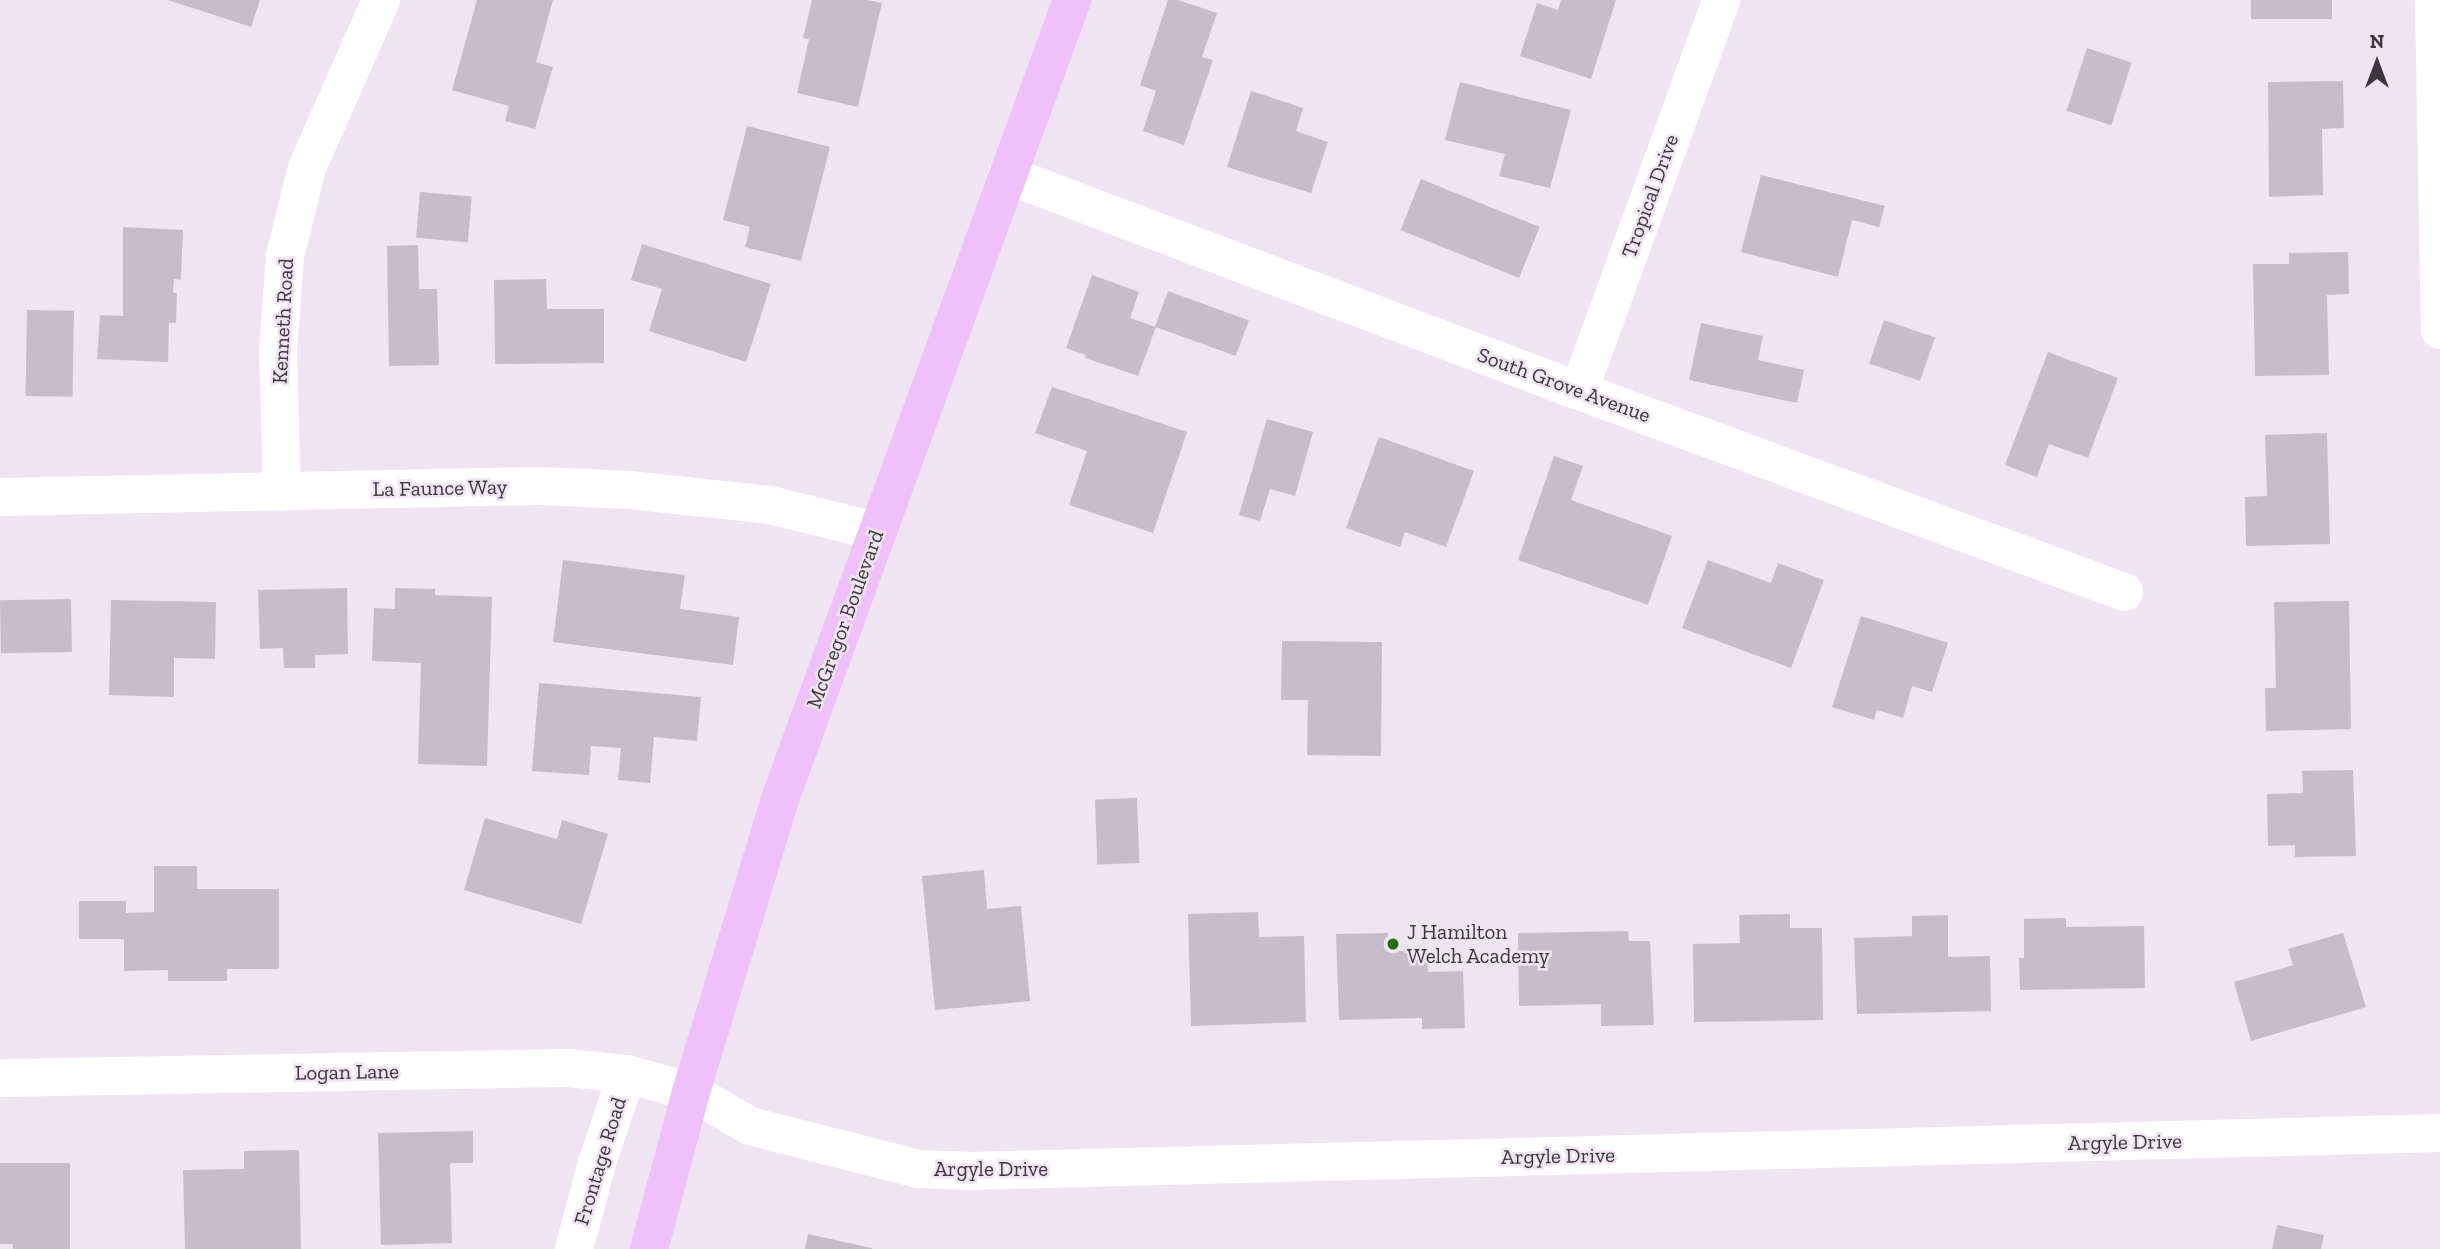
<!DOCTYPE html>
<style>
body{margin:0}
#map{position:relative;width:2440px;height:1249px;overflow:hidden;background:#efe4f1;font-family:"Zilla Slab",serif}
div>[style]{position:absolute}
.building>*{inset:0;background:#c7bdca;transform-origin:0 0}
.minor>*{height:38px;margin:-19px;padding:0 19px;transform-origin:19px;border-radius:19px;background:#fff}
.major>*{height:38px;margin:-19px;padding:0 19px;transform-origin:19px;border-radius:19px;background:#f0c0fb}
.dots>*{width:19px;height:19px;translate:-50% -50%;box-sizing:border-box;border:4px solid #efe4f1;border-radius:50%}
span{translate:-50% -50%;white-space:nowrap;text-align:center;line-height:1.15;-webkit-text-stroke:5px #efe4f1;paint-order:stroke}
.street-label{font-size:21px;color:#3b373c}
.poi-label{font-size:21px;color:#3b373c}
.left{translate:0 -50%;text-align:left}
.north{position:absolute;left:2342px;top:28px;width:70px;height:70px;-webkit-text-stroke:5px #efe4f1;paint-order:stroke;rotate:0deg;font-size:19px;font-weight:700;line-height:28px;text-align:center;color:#3b373c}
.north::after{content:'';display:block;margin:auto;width:24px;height:32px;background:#3b373c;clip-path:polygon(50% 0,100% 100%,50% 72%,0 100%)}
</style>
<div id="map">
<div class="building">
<i style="clip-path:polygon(168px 0,260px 0,251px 27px)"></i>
<i style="clip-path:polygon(477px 0,553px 0,536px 62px,553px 67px,535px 129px,505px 121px,509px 106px,452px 90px)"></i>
<i style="clip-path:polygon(812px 0,867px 0,882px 3px,858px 107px,797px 93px,809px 39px,803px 38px)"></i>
<i style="clip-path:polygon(1168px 0,1178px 0,1217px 13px,1202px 57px,1213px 60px,1184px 145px,1143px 131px,1156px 91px,1140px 85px)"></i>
<i style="clip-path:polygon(1561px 0,1616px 0,1591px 79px,1520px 56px,1537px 3px,1558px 10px)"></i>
<i style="left:2251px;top:0;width:81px;height:19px"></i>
<i style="left:2087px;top:48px;width:47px;height:66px;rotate:18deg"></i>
<i style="clip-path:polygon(2343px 81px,2344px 128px,2322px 129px,2323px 195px,2269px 197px,2268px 82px)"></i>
<i style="clip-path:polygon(1460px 82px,1571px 110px,1550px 188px,1499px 176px,1505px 154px,1445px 140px)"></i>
<i style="clip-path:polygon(1251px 91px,1303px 108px,1296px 131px,1328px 142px,1311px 193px,1227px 167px)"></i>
<i style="clip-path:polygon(747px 126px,830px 147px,801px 261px,745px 247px,750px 227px,723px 220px)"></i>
<i style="clip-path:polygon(1761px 175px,1885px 206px,1879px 227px,1852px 220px,1838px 277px,1741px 252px)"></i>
<i style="left:1421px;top:179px;width:128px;height:55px;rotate:22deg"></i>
<i style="left:420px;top:192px;width:52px;height:46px;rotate:5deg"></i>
<i style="clip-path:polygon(123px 227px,183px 230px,181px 280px,174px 279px,173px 293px,177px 293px,176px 323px,169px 323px,168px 362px,97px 359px,100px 315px,123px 316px)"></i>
<i style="clip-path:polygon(642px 244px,771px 284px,746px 362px,649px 331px,662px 289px,631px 280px)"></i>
<i style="clip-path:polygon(418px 245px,419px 289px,437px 289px,439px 365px,389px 366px,387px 246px)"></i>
<i style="clip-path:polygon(2348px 252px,2349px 294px,2327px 295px,2329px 375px,2255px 376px,2253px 264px,2289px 264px,2289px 253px)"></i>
<i style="clip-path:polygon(1092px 275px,1139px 292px,1130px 318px,1156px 327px,1138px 376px,1085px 358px,1086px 355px,1066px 348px)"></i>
<i style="clip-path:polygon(546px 279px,547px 309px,604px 309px,604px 363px,495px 364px,494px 280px)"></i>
<i style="left:1168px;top:291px;width:86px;height:38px;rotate:20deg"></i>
<i style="left:27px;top:310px;width:47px;height:86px;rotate:1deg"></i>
<i style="left:1884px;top:320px;width:54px;height:46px;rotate:19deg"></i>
<i style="clip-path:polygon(1701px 323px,1763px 336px,1758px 360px,1804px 370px,1797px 403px,1689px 380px)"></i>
<i style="clip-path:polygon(2048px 352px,2118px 378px,2088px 458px,2049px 444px,2037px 477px,2005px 465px)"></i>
<i style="clip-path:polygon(1052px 387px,1187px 432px,1153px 533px,1069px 505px,1087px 451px,1035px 433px)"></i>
<i style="clip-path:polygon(1267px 419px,1313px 432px,1295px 496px,1270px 489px,1260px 521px,1239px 515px)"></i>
<i style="clip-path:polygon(2327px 433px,2330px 544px,2246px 546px,2245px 497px,2267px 496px,2265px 435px)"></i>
<i style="clip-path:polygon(1379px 437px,1474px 471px,1446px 547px,1405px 532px,1400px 547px,1346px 528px)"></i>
<i style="clip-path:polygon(1554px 456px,1583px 466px,1571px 500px,1672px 536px,1648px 605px,1518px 560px)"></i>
<i style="clip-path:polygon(563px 560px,685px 575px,680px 609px,739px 617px,733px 665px,553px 642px)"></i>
<i style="clip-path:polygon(1708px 560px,1771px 583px,1778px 563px,1824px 580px,1791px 668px,1682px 628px)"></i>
<i style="clip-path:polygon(347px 588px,348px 654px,315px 655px,315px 668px,284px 668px,283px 648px,260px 649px,258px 590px)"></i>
<i style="clip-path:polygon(395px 588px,435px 589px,435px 595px,492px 597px,487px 766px,418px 764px,421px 663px,372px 661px,374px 608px,395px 609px)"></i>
<i style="left:71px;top:599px;width:53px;height:71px;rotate:89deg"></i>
<i style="clip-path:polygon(111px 600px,216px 602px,215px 659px,174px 658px,174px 697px,109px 695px)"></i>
<i style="clip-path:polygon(2349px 601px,2351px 729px,2266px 731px,2265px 688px,2276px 688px,2274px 602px)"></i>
<i style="clip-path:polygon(1861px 616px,1948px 643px,1932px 692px,1912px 686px,1903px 718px,1877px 710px,1874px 720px,1832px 707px)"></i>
<i style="clip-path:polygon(1282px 641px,1382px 642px,1381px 756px,1307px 755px,1308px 700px,1281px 700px)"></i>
<i style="clip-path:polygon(539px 683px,701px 697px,697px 741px,654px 737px,650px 783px,618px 780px,621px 748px,591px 746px,589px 775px,532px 771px)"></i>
<i style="clip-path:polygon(2353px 770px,2356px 856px,2295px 857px,2295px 845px,2268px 846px,2267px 794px,2303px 793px,2302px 771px)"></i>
<i style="left:1137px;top:798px;width:65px;height:42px;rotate:88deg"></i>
<i style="clip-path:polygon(485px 818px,557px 839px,562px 820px,608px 834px,581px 924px,464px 890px)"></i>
<i style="clip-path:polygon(154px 866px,197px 866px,197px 889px,279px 889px,279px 969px,227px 969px,227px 981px,168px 981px,168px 970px,124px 971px,124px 939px,79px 939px,79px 901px,126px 901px,126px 913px,154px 912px)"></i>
<i style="clip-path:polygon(984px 870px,987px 909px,1021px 906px,1030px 1001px,935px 1010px,922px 876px)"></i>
<i style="clip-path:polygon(1258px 912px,1259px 937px,1304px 936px,1306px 1022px,1191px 1026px,1188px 914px)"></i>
<i style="clip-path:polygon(1790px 914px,1790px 928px,1822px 928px,1823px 1020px,1694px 1022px,1693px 944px,1740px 943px,1739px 915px)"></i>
<i style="clip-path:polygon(1948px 915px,1948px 957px,1990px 956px,1991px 1011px,1857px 1014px,1854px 938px,1912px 936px,1912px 916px)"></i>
<i style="clip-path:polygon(2066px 918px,2066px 927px,2144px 926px,2145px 988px,2020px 990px,2019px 958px,2024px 958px,2024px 919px)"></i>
<i style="clip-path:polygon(1628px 931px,1629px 941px,1650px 941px,1654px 1025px,1601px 1026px,1601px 1004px,1519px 1006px,1518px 933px)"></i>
<i style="clip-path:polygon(1388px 933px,1388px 951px,1428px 951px,1428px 972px,1463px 971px,1465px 1028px,1422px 1029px,1422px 1018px,1339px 1020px,1336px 934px)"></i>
<i style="clip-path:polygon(2343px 933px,2366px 1007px,2251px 1041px,2234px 982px,2293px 965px,2288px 949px)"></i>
<i style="clip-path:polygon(473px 1131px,473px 1163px,450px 1163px,452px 1243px,381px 1245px,378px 1133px)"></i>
<i style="clip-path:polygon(299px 1150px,301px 1249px,185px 1249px,183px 1170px,244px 1169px,244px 1151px)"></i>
<i style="clip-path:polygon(0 1163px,70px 1163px,70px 1249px,13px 1249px,13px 1244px,0 1244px)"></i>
<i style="clip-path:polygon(2277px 1225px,2324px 1235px,2321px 1249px,2272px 1249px)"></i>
<i style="clip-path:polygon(808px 1234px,872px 1248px,872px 1249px,805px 1249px)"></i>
</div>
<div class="minor">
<i style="left:2434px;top:0;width:330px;rotate:89deg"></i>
<i style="left:1007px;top:175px;width:611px;rotate:20.69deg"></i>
<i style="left:1579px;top:391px;width:581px;rotate:20.24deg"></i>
<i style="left:1579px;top:391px;width:416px;rotate:-70deg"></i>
<i style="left:282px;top:492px;width:142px;rotate:-91.6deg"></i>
<i style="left:278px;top:350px;width:94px;rotate:-85.7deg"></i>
<i style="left:285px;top:256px;width:91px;rotate:-76deg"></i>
<i style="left:307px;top:168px;width:184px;rotate:-66.2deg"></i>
<i style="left:0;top:497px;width:540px;rotate:-1.17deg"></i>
<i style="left:540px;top:486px;width:90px;rotate:2.5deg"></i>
<i style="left:630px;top:490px;width:141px;rotate:6.1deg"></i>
<i style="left:770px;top:505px;width:109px;rotate:13.8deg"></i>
<i style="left:0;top:1078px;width:568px;rotate:-1.01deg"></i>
<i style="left:568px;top:1068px;width:59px;rotate:5.8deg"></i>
<i style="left:627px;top:1074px;width:66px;rotate:15.7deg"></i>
<i style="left:691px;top:1092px;width:68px;rotate:30deg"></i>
<i style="left:750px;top:1126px;width:174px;rotate:14.3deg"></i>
<i style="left:919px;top:1169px;width:52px;rotate:2.2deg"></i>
<i style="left:971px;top:1171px;width:1469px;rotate:-1.48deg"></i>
<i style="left:574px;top:1249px;width:89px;rotate:-75deg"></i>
<i style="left:597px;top:1163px;width:94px;rotate:-71.4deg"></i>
</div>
<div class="major">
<i style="left:649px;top:1249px;width:163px;rotate:-75deg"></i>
<i style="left:691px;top:1092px;width:306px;rotate:-73.1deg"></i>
<i style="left:780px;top:799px;width:851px;rotate:-69.92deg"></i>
</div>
<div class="dots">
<i style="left:1393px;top:944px;background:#246d0d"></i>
</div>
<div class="street-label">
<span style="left:1650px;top:196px;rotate:-70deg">Tropical Drive</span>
<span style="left:283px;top:321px;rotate:-87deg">Kenneth Road</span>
<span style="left:1564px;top:385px;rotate:20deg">South Grove Avenue</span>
<span style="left:440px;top:488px;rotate:-1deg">La Faunce Way</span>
<span style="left:845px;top:619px;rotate:-70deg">McGregor Boulevard</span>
<span style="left:347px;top:1072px;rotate:-1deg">Logan Lane</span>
<span style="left:2125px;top:1142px;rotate:-1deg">Argyle Drive</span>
<span style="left:1558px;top:1156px;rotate:-1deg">Argyle Drive</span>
<span style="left:600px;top:1161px;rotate:-73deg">Frontage Road</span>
<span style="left:991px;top:1169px">Argyle Drive</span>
</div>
<div class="poi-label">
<span class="left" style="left:1407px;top:944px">J Hamilton<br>Welch Academy</span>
</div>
<div class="north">N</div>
</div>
